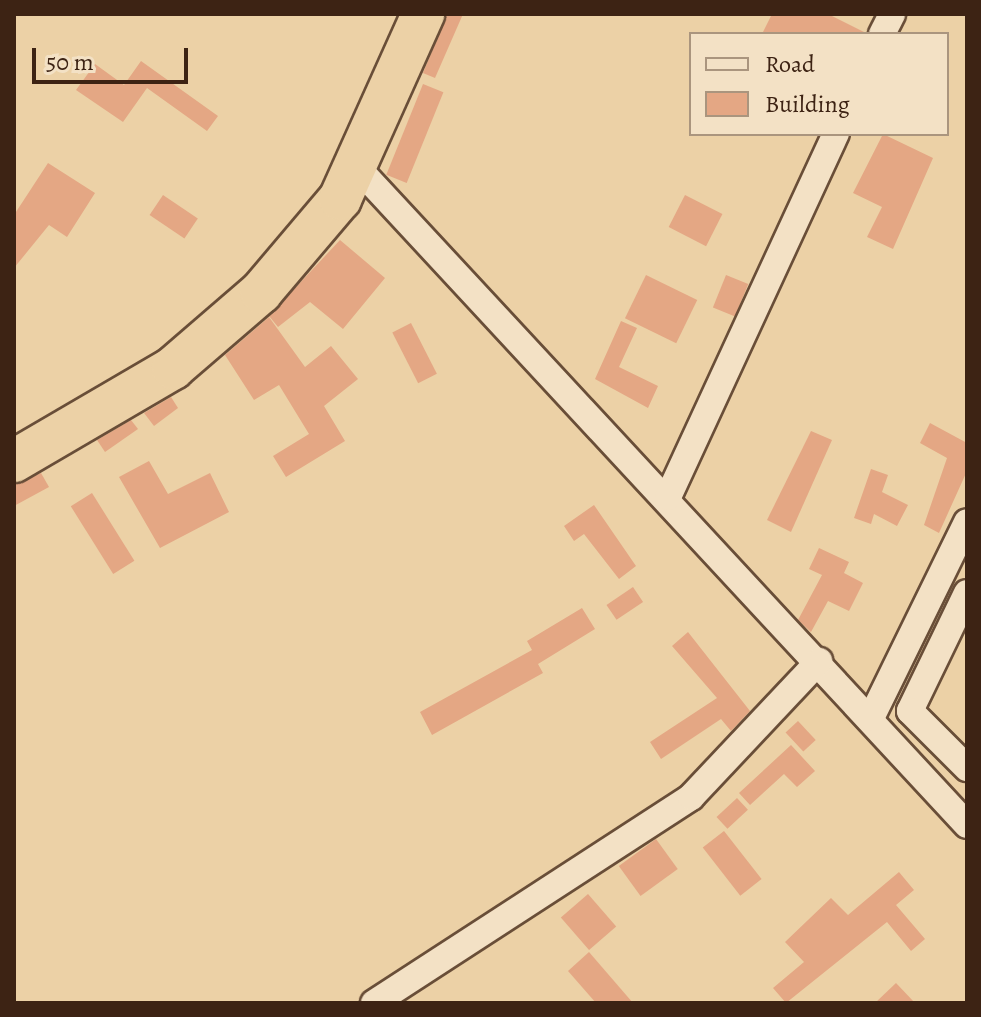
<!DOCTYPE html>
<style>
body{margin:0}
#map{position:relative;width:981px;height:1017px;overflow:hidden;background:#ecd1a6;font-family:Alegreya,serif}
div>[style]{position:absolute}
.building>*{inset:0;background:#e4a784;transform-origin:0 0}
.roads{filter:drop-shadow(2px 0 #694e38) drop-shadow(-2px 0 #694e38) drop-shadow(0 2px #694e38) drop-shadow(0 -2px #694e38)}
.minor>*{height:26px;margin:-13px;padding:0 13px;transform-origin:13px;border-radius:13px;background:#f3e1c5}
.trunk>*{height:42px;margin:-21px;padding:0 21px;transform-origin:21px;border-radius:21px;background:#ecd1a6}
span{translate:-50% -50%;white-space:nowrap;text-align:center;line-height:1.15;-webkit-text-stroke:8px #f3e1c5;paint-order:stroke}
.frame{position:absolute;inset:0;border:16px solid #3d2314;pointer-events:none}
.legend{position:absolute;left:689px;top:32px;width:260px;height:104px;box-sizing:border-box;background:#f3e1c5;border:2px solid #aa957e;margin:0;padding:10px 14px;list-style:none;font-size:24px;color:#3d2314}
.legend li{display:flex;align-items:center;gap:16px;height:40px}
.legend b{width:40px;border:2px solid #aa957e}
.scale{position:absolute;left:32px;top:48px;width:156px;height:36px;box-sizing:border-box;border:4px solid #3d2314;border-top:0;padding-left:10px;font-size:24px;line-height:28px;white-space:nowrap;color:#3d2314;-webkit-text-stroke:6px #f3e1c5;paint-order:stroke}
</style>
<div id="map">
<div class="building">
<i style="clip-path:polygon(447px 14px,463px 14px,435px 78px,423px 73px)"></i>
<i style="clip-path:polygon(772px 14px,828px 14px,866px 33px,762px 34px)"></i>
<i style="clip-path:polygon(141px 61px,218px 116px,207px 131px,147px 88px,123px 122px,76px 90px,95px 64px,124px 85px)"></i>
<i style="left:423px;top:84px;width:22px;height:98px;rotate:22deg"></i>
<i style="clip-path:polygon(883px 134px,933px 158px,893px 249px,867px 237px,882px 207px,853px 193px)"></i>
<i style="clip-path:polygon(48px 163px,95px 193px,67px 237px,49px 225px,14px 268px,14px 215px)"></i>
<i style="left:163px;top:195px;width:42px;height:24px;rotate:34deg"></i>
<i style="left:685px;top:195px;width:42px;height:36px;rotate:27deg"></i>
<i style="clip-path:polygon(340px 240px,385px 278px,343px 329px,310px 302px,278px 327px,269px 316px)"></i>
<i style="left:646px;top:275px;width:57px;height:48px;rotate:26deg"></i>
<i style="left:726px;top:275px;width:24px;height:35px;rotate:22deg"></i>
<i style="clip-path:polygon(269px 317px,305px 367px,331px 346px,358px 379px,324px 406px,345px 441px,286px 477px,273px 456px,309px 434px,279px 385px,254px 400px,225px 355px)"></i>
<i style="clip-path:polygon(621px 321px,637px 328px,619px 367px,658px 386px,648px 408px,595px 379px)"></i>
<i style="left:411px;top:323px;width:57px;height:21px;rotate:63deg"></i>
<i style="clip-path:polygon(171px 397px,178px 408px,154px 426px,144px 413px)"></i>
<i style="clip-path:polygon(131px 420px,138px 429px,105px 452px,97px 440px)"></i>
<i style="clip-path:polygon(930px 423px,967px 443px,967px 471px,939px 533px,924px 525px,947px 458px,920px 443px)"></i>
<i style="clip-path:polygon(811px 431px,832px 440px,791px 532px,767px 520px)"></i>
<i style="clip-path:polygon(149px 461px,168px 494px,210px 473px,229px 512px,160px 548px,119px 477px)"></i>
<i style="clip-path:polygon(871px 469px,888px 475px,882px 492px,908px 505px,897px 526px,874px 514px,871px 524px,854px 518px)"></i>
<i style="clip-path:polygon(41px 473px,49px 487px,14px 506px,14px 485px)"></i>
<i style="left:92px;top:493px;width:80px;height:25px;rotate:58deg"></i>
<i style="clip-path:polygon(594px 505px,636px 566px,619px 579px,584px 534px,574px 541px,564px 526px)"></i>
<i style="clip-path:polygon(819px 548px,849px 562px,844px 573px,863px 583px,849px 611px,828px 601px,811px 632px,798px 620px,822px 575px,809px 569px)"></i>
<i style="left:633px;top:587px;width:18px;height:32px;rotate:56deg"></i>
<i style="clip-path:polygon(582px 608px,595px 629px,538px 664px,543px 673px,432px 735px,420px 712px,532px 650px,527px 641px)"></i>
<i style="clip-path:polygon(688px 632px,750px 711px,731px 731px,721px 719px,661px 759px,650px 742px,717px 698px,672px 646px)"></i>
<i style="left:798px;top:721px;width:26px;height:17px;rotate:47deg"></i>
<i style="clip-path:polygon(791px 745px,815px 771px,797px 787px,784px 774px,750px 805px,739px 793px)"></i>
<i style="left:737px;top:798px;width:16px;height:28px;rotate:47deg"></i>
<i style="left:724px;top:831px;width:61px;height:27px;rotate:52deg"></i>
<i style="left:656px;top:839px;width:37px;height:46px;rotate:54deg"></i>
<i style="clip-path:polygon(899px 872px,914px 890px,896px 905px,925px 939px,911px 951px,887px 922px,786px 1003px,773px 988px,804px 962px,785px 942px,831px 898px,848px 915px)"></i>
<i style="left:588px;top:894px;width:43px;height:36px;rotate:49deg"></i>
<i style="clip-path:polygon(589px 952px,633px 1003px,596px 1003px,568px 971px)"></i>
<i style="clip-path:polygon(896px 983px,915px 1003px,875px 1003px)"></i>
</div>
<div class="roads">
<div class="minor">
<i style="left:882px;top:34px;width:22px;rotate:-63deg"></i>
<i style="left:355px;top:165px;width:900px;rotate:47.16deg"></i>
<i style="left:668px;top:497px;width:400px;rotate:-65.2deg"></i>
<i style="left:967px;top:593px;width:131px;rotate:115.8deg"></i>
<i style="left:910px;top:711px;width:81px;rotate:45deg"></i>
<i style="left:871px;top:718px;width:218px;rotate:-63.9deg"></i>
<i style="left:374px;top:1003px;width:378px;rotate:-33deg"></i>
<i style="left:691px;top:797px;width:187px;rotate:-46.7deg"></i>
</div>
<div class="trunk">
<i style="left:14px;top:461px;width:184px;rotate:-30.3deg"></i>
<i style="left:173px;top:368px;width:116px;rotate:-40.8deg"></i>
<i style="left:261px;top:292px;width:122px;rotate:-49.7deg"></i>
<i style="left:340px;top:199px;width:203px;rotate:-65.8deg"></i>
</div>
</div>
<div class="frame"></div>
<ul class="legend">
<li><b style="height:10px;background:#f3e1c5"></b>Road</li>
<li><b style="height:22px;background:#e4a784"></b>Building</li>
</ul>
<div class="scale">50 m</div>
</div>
